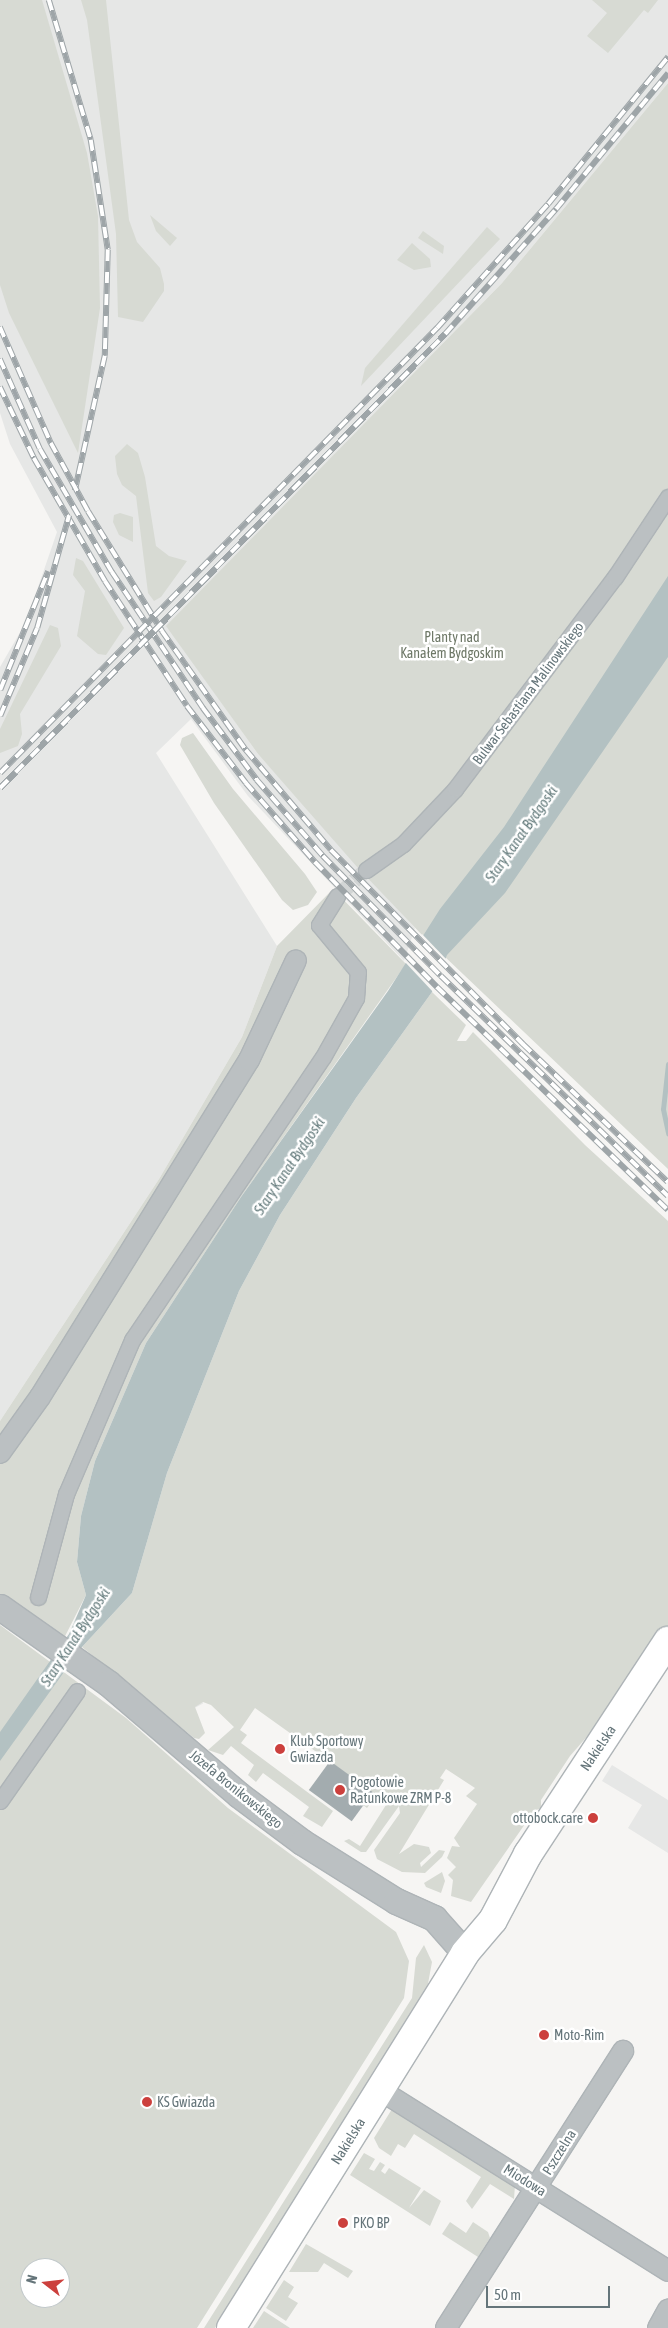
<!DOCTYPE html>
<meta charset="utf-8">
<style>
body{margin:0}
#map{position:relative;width:668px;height:2328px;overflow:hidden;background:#f6f5f3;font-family:"Asap Condensed",sans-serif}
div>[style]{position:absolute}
.built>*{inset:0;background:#e6e7e6;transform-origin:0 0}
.green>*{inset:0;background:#d7dad3}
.water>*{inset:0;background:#b3c1c2}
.pier>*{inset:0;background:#f6f5f3}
.stream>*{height:5px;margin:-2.5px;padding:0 2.5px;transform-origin:2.5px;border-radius:2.5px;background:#b3c1c2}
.building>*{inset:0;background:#a3acaf;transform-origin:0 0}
.pedestrian-tunnel>*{height:15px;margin-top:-7.5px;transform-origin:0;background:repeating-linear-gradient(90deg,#d2d5d5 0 15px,transparent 0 23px)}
.roads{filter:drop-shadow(1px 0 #aeb4b7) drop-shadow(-1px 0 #aeb4b7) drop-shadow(0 1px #aeb4b7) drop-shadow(0 -1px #aeb4b7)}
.pedestrian>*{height:15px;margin:-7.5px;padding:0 7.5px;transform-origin:7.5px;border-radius:7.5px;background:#bbc0c2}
.minor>*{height:20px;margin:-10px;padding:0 10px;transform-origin:10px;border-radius:10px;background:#bbc0c2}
.tertiary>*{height:25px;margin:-12.5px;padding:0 12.5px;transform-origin:12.5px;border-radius:12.5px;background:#bbc0c2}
.secondary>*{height:28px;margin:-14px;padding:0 14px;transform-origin:14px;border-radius:14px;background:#fff}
.rail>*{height:5.5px;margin-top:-2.75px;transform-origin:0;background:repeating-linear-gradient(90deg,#fff 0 11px,#9ea5a8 0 22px);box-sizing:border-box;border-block:1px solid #9ea5a8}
.dots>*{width:14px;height:14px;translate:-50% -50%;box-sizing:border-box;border:2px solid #fff;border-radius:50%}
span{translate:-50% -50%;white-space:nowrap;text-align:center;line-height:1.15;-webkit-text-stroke:5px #fff;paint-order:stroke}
.park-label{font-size:14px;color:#6e7867}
.street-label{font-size:14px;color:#65757a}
.poi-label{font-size:14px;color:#65757a}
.left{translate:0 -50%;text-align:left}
.right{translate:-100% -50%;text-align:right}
.water-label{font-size:15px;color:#647b7c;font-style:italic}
.north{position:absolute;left:20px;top:2258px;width:50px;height:50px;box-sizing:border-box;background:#fff;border:1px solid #c1c8ca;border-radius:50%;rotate:286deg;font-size:14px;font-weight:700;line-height:20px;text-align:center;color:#65757a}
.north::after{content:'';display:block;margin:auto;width:18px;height:22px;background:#cc403d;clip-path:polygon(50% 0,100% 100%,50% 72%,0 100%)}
.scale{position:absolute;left:486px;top:2286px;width:124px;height:22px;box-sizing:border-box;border:2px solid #65757a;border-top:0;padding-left:6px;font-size:15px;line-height:18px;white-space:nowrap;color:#65757a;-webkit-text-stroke:4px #fff;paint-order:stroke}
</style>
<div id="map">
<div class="built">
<i style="clip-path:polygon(0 0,668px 0,668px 83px,502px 283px,167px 626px,258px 754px,415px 928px,404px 961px,248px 796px,191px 719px,156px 753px,277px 946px,242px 1037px,159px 1179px,0 1421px,0 667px,26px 622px,57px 532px,10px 444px,0 413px)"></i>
<i style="left:189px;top:1677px;width:30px;height:23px;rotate:62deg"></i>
<i style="clip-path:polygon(612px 1765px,668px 1800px,668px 1853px,628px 1828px,642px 1805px,602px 1781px)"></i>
</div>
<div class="green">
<i style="clip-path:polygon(0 0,42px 0,87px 153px,98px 216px,100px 308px,78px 453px,9px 313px,0 285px)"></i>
<i style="clip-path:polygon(81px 0,106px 0,129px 220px,137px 242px,160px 268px,164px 284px,164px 291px,143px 322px,118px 317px,116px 234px,87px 20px)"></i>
<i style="clip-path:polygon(592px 0,658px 0,648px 13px,644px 10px,608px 53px,587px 36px,607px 13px)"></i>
<i style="clip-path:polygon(668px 83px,668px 1169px,423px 936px,358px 868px,258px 754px,166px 626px,502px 283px)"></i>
<i style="clip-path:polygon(150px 215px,177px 238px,170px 246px,156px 231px)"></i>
<i style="clip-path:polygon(487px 227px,500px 239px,361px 386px,365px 368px)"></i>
<i style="clip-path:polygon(423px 231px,444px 246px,443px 254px,418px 238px)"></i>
<i style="clip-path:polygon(412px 243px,430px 259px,431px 267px,414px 270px,397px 260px)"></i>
<i style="clip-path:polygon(127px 444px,138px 453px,145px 477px,156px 546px,169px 556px,187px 561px,161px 597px,154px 601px,148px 593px,136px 496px,122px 485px,117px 474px,115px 456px)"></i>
<i style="clip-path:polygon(120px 513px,133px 517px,133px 542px,119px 535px,113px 522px,114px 515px)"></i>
<i style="clip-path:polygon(76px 558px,83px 561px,124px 628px,106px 655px,98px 654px,77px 636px,85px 591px,73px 575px)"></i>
<i style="clip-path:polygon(50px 625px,58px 628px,61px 646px,20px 714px,22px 734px,18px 746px,0 753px,0 729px)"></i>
<i style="clip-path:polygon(193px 733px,233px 789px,305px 874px,317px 892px,308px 905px,293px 910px,282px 900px,214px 803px,180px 745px,182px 738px)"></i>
<i style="clip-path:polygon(333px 889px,406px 964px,241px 1197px,146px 1343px,95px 1461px,81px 1516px,77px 1562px,86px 1595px,59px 1648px,0 1607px,0 1421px,159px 1179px,242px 1037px,277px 946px)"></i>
<i style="clip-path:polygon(432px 992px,466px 1025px,457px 1041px,466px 1041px,473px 1032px,585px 1145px,668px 1221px,668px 1627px,598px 1724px,570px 1756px,541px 1800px,541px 1808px,534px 1811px,471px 1902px,451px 1896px,453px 1880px,448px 1875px,456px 1867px,447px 1858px,452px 1846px,460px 1847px,454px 1838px,477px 1804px,466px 1796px,475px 1788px,446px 1769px,440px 1778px,444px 1780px,399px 1854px,414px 1844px,429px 1847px,431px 1853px,420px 1863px,421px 1867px,439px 1850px,445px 1851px,442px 1857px,425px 1873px,402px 1872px,377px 1859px,374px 1850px,400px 1813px,399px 1806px,366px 1852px,361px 1852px,344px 1841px,349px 1839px,360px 1846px,386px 1805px,375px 1797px,367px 1808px,362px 1804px,371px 1791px,255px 1708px,240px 1730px,247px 1735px,241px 1743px,333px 1811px,322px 1827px,303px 1816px,309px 1807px,263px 1773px,256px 1782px,248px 1775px,254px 1765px,231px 1746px,223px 1755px,208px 1750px,234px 1727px,211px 1705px,203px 1702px,195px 1707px,205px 1733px,199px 1739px,194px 1738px,82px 1647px,132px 1593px,167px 1473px,239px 1291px,280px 1215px,356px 1098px)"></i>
<i style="clip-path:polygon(evenodd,0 1625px,126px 1718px,228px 1808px,396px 1932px,409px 1961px,404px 1998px,197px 2328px,0 2328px,0 1625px,30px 2268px,60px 2268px,60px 2298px,30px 2298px,30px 2268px)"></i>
<i style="clip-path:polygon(442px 1872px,445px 1881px,441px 1893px,426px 1887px,424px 1883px)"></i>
<i style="clip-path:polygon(424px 1945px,432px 1962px,427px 1989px,215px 2328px,204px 2328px,412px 1998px,416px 1958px)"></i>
<i style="clip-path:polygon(392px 2109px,515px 2185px,514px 2199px,490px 2184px,472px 2209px,466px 2201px,481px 2177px,414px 2134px,405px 2148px,398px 2144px,391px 2156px,379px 2148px,374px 2138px)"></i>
<i style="clip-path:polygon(364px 2153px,375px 2159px,369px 2169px,374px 2171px,380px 2162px,385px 2165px,381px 2171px,385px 2174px,389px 2168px,421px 2188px,409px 2208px,424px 2190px,441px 2201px,430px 2226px,350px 2175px)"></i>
<i style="clip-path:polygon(450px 2222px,466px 2233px,473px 2222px,488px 2232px,490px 2238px,478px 2257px,442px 2234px)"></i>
<i style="clip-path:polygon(306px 2244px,353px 2271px,348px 2278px,324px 2263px,318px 2272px,289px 2272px)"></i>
<i style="clip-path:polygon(284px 2280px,294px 2287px,288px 2297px,298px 2303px,286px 2321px,266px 2308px)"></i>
<i style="clip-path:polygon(264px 2311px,290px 2328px,253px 2328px)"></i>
</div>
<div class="water">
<i style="clip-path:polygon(668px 576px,668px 657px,505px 893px,447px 955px,432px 992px,356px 1098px,280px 1215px,239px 1291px,167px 1473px,132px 1593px,82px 1647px,0 1761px,0 1732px,69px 1634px,86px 1595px,77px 1562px,81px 1516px,95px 1461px,146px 1343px,241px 1197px,388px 991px,440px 909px,504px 827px)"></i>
</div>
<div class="pier">
<i style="clip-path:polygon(422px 934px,447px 960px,434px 993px,404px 961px)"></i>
</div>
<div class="stream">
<i style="left:668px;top:1064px;width:45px;rotate:96.3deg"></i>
<i style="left:663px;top:1109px;width:25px;rotate:78deg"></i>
</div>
<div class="building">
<i style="left:330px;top:1761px;width:53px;height:36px;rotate:36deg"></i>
</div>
<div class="pedestrian-tunnel">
<i style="left:337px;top:896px;width:39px;rotate:-42deg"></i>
</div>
<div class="roads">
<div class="pedestrian">
<i style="left:366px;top:870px;width:45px;rotate:-35.1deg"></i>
<i style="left:403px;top:844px;width:76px;rotate:-46.6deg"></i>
<i style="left:455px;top:789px;width:266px;rotate:-53deg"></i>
<i style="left:615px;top:577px;width:96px;rotate:-56.5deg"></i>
<i style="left:38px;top:1597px;width:107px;rotate:-74.8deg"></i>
<i style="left:66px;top:1494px;width:168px;rotate:-66.8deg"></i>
<i style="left:132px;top:1340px;width:341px;rotate:-56deg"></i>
<i style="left:323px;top:1057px;width:68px;rotate:-60.8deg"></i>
<i style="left:356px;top:998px;width:26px;rotate:-86deg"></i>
<i style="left:358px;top:972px;width:61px;rotate:-129.7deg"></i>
<i style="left:319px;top:925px;width:34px;rotate:-58deg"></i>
<i style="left:0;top:1801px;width:134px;rotate:-55deg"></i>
</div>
<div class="minor">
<i style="left:0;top:1453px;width:69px;rotate:-54.5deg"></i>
<i style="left:40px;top:1397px;width:397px;rotate:-58.2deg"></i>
<i style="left:249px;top:1060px;width:110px;rotate:-64.8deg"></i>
<i style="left:380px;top:2090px;width:340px;rotate:32.1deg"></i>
<i style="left:446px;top:2328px;width:329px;rotate:-57.4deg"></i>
<i style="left:658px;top:2328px;width:21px;rotate:-61deg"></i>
</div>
<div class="tertiary">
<i style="left:0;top:1607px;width:132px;rotate:35.1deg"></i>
<i style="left:108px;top:1683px;width:172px;rotate:40.5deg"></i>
<i style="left:239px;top:1795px;width:79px;rotate:36.7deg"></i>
<i style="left:302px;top:1842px;width:111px;rotate:32.1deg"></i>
<i style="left:396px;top:1901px;width:42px;rotate:24.1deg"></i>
<i style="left:434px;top:1918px;width:47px;rotate:48.5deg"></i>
</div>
<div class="secondary">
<i style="left:231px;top:2328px;width:442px;rotate:-58deg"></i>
<i style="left:465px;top:1953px;width:43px;rotate:-49.7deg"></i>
<i style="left:493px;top:1920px;width:75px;rotate:-62.1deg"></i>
<i style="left:528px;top:1854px;width:255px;rotate:-56.7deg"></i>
</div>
</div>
<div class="rail">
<i style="left:49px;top:0;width:146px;rotate:73.3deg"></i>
<i style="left:91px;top:140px;width:111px;rotate:81.2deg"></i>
<i style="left:108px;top:250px;width:106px;rotate:91.6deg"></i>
<i style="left:105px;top:356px;width:138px;rotate:102.5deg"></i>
<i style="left:0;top:327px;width:127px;rotate:66.3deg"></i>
<i style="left:51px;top:443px;width:77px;rotate:61.4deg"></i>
<i style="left:88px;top:511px;width:141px;rotate:58.3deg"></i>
<i style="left:162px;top:631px;width:146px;rotate:54.8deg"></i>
<i style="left:246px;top:750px;width:131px;rotate:49.6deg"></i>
<i style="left:331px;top:850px;width:273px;rotate:45.3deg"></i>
<i style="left:523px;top:1044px;width:200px;rotate:43.6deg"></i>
<i style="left:0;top:359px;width:98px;rotate:66deg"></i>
<i style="left:40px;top:449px;width:143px;rotate:59.7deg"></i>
<i style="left:112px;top:572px;width:164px;rotate:56.2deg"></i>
<i style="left:203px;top:708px;width:90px;rotate:53.1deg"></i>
<i style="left:257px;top:780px;width:101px;rotate:49deg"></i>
<i style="left:323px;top:856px;width:168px;rotate:45.5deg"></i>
<i style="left:441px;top:976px;width:316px;rotate:44.1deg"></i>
<i style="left:0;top:387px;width:79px;rotate:64.4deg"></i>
<i style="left:34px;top:458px;width:142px;rotate:60deg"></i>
<i style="left:105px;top:581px;width:149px;rotate:56.7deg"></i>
<i style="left:187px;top:706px;width:97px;rotate:52.5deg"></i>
<i style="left:246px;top:783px;width:105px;rotate:48.9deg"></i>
<i style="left:315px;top:862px;width:175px;rotate:45.7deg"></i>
<i style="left:437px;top:987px;width:321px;rotate:44deg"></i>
<i style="left:0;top:690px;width:128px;rotate:-68deg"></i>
<i style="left:0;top:716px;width:95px;rotate:-67.2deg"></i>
<i style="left:37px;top:628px;width:117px;rotate:-74.2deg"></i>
<i style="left:0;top:773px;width:624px;rotate:-45.52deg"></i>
<i style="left:437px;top:328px;width:166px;rotate:-48.2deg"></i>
<i style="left:548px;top:204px;width:190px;rotate:-50.8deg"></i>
<i style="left:0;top:788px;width:636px;rotate:-45.57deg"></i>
<i style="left:445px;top:334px;width:167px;rotate:-48.4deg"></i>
<i style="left:556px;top:209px;width:176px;rotate:-50.5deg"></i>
</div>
<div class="dots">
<i style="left:280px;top:1749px;background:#cc403d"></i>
<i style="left:340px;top:1790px;background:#cc403d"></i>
<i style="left:593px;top:1818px;background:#cc403d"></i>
<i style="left:544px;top:2035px;background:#cc403d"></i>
<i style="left:147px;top:2102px;background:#cc403d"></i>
<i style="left:343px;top:2223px;background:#cc403d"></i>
</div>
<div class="park-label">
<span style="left:452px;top:645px">Planty nad<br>Kanałem Bydgoskim</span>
</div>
<div class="street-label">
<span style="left:528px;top:693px;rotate:-53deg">Bulwar Sebastiana Malinowskiego</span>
<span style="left:598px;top:1748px;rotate:-56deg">Nakielska</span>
<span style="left:236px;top:1789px;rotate:39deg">Józefa Bronikowskiego</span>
<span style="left:348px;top:2141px;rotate:-58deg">Nakielska</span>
<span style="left:559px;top:2152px;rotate:-58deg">Pszczelna</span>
<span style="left:525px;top:2180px;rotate:32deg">Miodowa</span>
</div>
<div class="poi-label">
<span class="left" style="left:290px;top:1749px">Klub Sportowy<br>Gwiazda</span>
<span class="left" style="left:350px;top:1790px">Pogotowie<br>Ratunkowe ZRM P-8</span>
<span class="right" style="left:583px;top:1818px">ottobock.care</span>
<span class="left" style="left:554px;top:2035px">Moto-Rim</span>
<span class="left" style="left:157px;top:2102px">KS Gwiazda</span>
<span class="left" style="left:353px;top:2223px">PKO BP</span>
</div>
<div class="water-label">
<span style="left:521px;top:834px;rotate:-55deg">Stary Kanał Bydgoski</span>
<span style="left:289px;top:1166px;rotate:-56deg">Stary Kanał Bydgoski</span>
<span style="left:75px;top:1637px;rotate:-57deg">Stary Kanał Bydgoski</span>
</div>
<div class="north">N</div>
<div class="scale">50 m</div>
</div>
